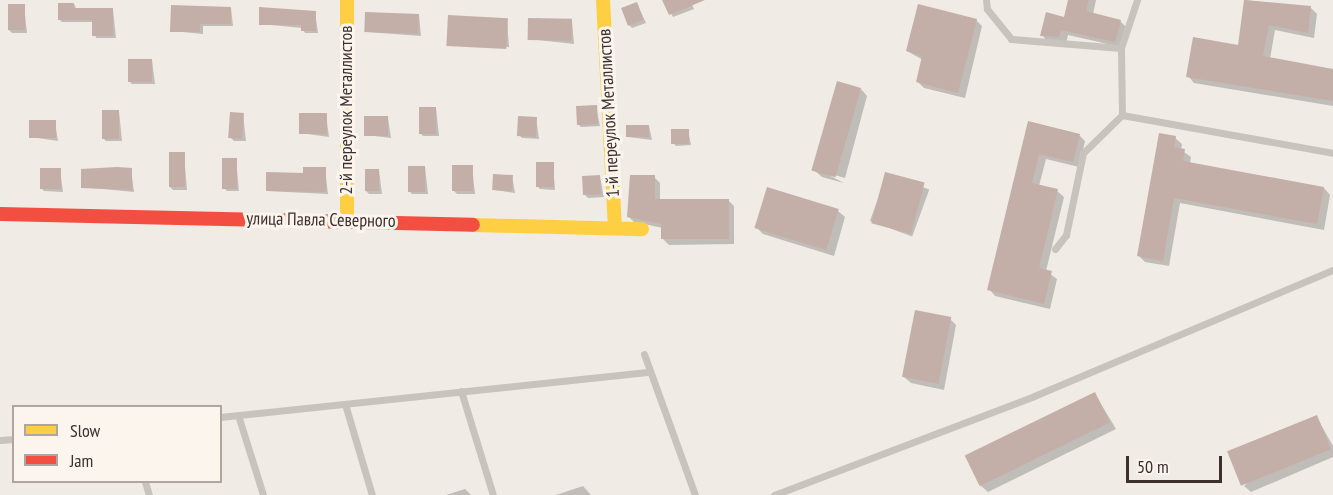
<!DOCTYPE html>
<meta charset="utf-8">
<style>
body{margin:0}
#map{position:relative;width:1333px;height:495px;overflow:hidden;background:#f0ebe5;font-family:"PT Sans Narrow",sans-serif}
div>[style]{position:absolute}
.shadow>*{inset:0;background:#0003;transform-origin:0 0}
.building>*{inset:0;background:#c3afa7;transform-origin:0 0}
.lane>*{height:7px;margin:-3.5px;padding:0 3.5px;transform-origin:3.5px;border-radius:3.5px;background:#c9c3be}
.slow>*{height:14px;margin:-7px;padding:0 7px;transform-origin:7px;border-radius:7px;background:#ffcf43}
.jam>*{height:14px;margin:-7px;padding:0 7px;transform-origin:7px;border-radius:7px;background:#f24e42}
span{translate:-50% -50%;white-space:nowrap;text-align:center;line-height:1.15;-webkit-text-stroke:6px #fbf5ee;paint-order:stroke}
.street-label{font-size:18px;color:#3b302b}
.legend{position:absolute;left:12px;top:405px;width:210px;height:78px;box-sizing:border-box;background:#fbf5ee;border:2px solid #aea6a0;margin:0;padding:8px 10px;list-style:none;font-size:18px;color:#3b302b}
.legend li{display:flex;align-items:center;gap:12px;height:30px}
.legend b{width:30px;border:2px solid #aea6a0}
.scale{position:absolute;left:1126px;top:456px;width:96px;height:27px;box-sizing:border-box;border:3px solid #3b302b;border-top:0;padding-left:8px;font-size:18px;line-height:21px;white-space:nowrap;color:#3b302b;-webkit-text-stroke:4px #fbf5ee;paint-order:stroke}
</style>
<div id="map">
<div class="shadow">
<i style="clip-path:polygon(664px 0,690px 0,694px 9px,673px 17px)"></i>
<i style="clip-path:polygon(1070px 0,1096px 0,1093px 14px,1120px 21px,1126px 27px,1121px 47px,1068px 35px,1066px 43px,1048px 42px,1042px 35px,1065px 18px)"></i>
<i style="clip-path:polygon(1245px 0,1311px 8px,1317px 14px,1314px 38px,1275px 30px,1270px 59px,1333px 70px,1333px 106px,1194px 83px,1188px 76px,1239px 46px)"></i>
<i style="clip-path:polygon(74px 4px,77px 10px,113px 10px,116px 38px,96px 38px,93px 22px,62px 22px,59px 19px)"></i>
<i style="clip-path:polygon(637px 4px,646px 23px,632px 28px,629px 25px)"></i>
<i style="clip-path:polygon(24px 6px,27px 33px,12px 33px,9px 30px)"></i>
<i style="clip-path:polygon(231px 8px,233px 26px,203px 26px,203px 34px,172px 31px)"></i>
<i style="clip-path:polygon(315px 12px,318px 33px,305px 33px,302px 28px,261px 24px)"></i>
<i style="clip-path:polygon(419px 15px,421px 36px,367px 32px)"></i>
<i style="clip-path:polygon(507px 19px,509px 47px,449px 45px)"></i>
<i style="clip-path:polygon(976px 20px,982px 26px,965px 98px,924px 88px,917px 81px,923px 60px,907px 51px)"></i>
<i style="clip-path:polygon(572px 21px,574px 44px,529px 39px)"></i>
<i style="clip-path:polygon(152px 60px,155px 84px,132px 84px,129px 81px)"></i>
<i style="clip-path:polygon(861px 89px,867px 96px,845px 178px,821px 171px,844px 183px,822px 177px,815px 171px)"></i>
<i style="clip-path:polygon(596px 107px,600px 126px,581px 127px,578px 124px)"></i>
<i style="clip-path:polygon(436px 108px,439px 136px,423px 136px,420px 133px)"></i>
<i style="clip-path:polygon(119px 111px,122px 141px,106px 141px,103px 138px)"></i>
<i style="clip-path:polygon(243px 114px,246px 141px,234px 141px,231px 138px)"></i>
<i style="clip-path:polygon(326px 115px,329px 137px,300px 133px)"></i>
<i style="clip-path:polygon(388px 118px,391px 138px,366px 135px)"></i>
<i style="clip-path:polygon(536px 118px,539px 139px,522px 138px,519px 135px)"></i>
<i style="clip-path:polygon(55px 122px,58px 141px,31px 137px)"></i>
<i style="clip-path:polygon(1029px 123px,1079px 135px,1085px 141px,1079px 167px,1046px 159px,1039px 186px,1057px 191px,1064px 197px,1046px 271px,1057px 279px,1050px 309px,995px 296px,989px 289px)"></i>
<i style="clip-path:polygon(649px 126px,652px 140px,628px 137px)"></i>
<i style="clip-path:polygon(688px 130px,691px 145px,676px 146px,673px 143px)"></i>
<i style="clip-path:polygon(1175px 138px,1182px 144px,1181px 150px,1191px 157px,1190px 163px,1324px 188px,1330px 195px,1324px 230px,1180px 203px,1169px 266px,1145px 262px,1138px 255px)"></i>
<i style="clip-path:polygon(184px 154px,187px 190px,173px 190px,170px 187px)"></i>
<i style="clip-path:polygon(236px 160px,239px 191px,227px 191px,224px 188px)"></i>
<i style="clip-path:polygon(553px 164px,555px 190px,540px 189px,537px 186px)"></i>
<i style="clip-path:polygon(472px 166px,475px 194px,457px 194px,454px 191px)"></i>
<i style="clip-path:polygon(425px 167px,428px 194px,412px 194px,409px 191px)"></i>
<i style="clip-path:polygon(60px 169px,63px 192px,44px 191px,41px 188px)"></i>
<i style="clip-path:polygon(131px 169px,134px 192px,82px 187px)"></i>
<i style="clip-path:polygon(325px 169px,328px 194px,267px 191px)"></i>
<i style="clip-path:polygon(379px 170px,382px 194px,369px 194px,366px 191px)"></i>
<i style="left:887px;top:174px;width:45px;height:50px;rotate:20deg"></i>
<i style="clip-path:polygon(512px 176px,515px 193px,494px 190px)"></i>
<i style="clip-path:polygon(600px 177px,604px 197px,588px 198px,585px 195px)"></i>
<i style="clip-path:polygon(654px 177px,660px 183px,660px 201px,728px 200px,734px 206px,734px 244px,669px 245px,663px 239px,663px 228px,634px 222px,628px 216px)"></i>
<i style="clip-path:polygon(838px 211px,845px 217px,834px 256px,763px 234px,757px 228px)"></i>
<i style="clip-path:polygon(950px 319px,956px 325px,944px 390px,911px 383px,904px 377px)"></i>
<i style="clip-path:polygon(1095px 394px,1116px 429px,988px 492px,981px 486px,967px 456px)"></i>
<i style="clip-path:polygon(1316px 416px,1333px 446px,1333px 457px,1251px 492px,1244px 486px)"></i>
<i style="clip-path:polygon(583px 486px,591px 495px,556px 495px)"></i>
<i style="clip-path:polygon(465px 489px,471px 495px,446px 495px)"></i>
</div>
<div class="building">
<i style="clip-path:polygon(662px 0,705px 0,669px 15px)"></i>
<i style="clip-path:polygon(1068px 0,1089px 0,1086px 11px,1121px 20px,1115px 42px,1061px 30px,1059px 37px,1040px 36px,1046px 12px,1064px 17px)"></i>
<i style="clip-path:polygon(1244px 0,1311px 6px,1308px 33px,1269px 25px,1263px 56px,1333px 69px,1333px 101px,1186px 77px,1193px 37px,1238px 45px)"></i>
<i style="left:637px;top:2px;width:19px;height:17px;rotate:69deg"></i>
<i style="clip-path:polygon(58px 3px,74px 3px,74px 8px,113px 8px,113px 36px,92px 36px,92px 20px,58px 20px)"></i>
<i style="left:8px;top:4px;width:17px;height:26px"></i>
<i style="clip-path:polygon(918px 4px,977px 19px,958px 93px,916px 82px,922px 56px,906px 51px)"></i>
<i style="clip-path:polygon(171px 5px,231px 7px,231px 24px,200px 24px,200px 32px,170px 32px)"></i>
<i style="clip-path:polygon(259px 7px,316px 11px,316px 31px,301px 31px,301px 25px,259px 25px)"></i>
<i style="left:365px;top:12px;width:54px;height:20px;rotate:2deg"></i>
<i style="left:448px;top:15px;width:60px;height:31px;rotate:3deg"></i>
<i style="left:528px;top:18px;width:44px;height:22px;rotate:1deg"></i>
<i style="left:128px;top:59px;width:24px;height:23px"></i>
<i style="left:837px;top:81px;width:25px;height:93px;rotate:16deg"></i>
<i style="left:597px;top:105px;width:19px;height:21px;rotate:87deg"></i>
<i style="left:419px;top:107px;width:17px;height:27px"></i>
<i style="left:102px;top:110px;width:17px;height:29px"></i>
<i style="left:230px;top:112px;width:14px;height:26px;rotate:4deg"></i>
<i style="left:299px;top:113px;width:28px;height:21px"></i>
<i style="left:364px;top:116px;width:24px;height:20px"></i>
<i style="left:518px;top:116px;width:19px;height:20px;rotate:3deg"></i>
<i style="left:29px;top:120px;width:27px;height:18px"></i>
<i style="clip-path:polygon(1028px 121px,1080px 134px,1073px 162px,1039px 154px,1032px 183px,1058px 189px,1039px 268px,1052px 271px,1044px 304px,987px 290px)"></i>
<i style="left:626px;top:125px;width:23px;height:12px"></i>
<i style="left:671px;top:129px;width:18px;height:15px"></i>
<i style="clip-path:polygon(1159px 133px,1176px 136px,1174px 147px,1185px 149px,1183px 161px,1324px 187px,1317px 224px,1174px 198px,1163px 261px,1137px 256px)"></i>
<i style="left:169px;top:152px;width:16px;height:35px"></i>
<i style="left:222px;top:158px;width:15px;height:31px"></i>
<i style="left:536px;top:162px;width:18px;height:25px"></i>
<i style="left:452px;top:165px;width:21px;height:26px"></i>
<i style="left:408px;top:166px;width:17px;height:26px"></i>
<i style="clip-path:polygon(117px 167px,132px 168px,132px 190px,81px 188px,81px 169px)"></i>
<i style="clip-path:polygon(303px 167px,326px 167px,326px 192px,266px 191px,266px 172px,303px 173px)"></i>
<i style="left:40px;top:168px;width:21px;height:21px"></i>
<i style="left:365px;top:169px;width:14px;height:22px"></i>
<i style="left:885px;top:172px;width:41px;height:53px;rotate:15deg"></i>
<i style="left:493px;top:174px;width:20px;height:16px;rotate:3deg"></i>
<i style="left:600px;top:175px;width:19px;height:18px;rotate:87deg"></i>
<i style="clip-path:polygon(630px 175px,655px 175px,655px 199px,729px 199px,729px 239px,661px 239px,661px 224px,627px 217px)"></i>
<i style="left:767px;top:187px;width:75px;height:43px;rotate:17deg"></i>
<i style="left:915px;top:310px;width:37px;height:68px;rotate:11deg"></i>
<i style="left:1095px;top:392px;width:34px;height:145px;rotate:64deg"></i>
<i style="left:1317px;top:415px;width:37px;height:97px;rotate:68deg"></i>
</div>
<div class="lane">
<i style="left:986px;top:0;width:9px;rotate:84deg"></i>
<i style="left:987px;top:9px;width:38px;rotate:51deg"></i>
<i style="left:1011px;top:39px;width:110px;rotate:4.7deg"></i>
<i style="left:1122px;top:115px;width:214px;rotate:10.2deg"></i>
<i style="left:1055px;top:249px;width:18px;rotate:-52deg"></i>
<i style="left:1066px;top:235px;width:84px;rotate:-78.3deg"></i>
<i style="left:1083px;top:153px;width:54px;rotate:-44.3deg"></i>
<i style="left:1122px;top:115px;width:67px;rotate:-90.9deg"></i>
<i style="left:1121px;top:48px;width:51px;rotate:-71.6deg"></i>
<i style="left:644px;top:354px;width:150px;rotate:70.1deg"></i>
<i style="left:461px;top:391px;width:109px;rotate:72.9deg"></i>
<i style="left:345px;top:404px;width:95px;rotate:73.5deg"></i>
<i style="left:238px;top:415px;width:84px;rotate:72.6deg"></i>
<i style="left:220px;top:417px;width:432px;rotate:-6deg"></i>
<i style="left:0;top:440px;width:14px;rotate:-4deg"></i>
<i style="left:145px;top:482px;width:14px;rotate:73deg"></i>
<i style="left:774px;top:495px;width:278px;rotate:-20.8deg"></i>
<i style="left:1034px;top:396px;width:324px;rotate:-22.9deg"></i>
</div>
<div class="slow">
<i style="left:347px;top:0;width:220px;rotate:90deg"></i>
<i style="left:603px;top:0;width:226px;rotate:87deg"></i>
<i style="left:473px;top:225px;width:169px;rotate:1.4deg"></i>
</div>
<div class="jam">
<i style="left:0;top:214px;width:473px;rotate:1.3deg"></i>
</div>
<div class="street-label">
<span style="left:346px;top:110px;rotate:-90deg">2-й переулок Металлистов</span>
<span style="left:609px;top:113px;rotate:-93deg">1-й переулок Металлистов</span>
<span style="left:321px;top:220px;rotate:1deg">улица Павла Северного</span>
</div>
<ul class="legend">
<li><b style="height:8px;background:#ffcf43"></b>Slow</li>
<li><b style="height:8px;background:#f24e42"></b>Jam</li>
</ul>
<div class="scale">50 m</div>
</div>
